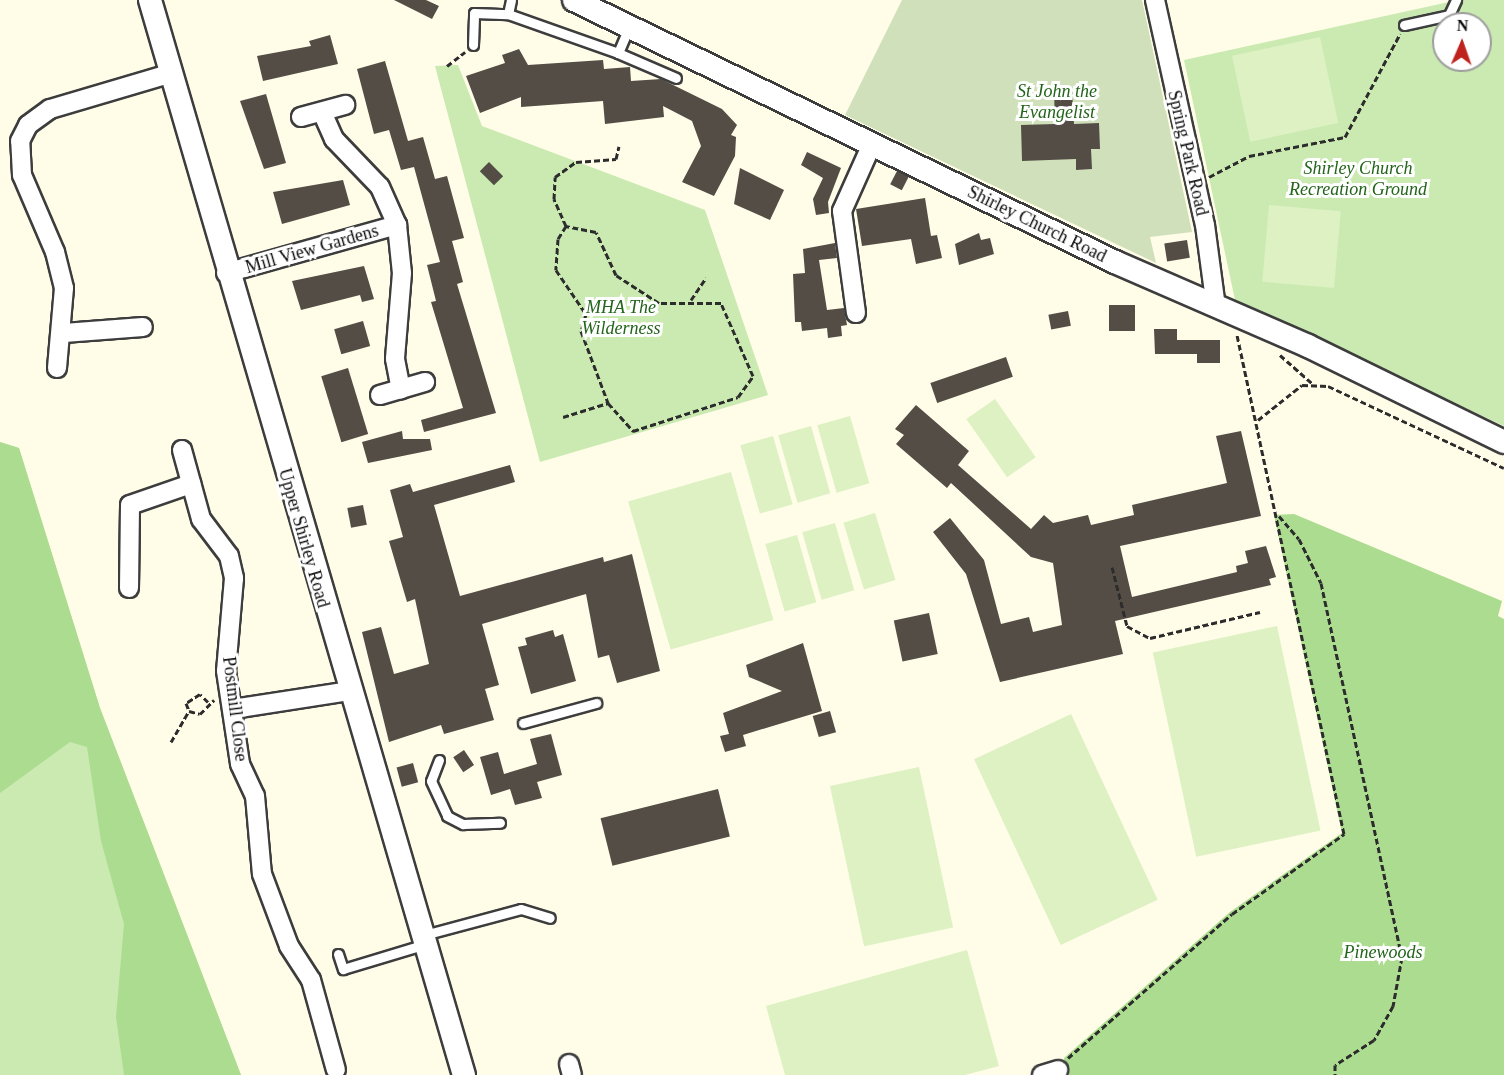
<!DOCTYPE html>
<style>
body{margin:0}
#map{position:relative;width:1504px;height:1075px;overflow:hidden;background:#fffce8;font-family:Georgia,serif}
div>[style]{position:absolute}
.green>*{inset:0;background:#caeab1}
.forest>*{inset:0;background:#abdc8f}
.cemetery>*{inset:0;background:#d0e0ba}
.pitch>*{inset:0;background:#ddf1c3;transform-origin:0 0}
.building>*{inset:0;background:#534d46;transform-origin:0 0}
.path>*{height:3px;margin-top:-1.5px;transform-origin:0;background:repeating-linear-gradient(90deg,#2c2c2c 0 6px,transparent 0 9px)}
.roads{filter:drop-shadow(2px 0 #3d3d3d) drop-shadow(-2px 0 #3d3d3d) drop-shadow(0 2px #3d3d3d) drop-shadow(0 -2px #3d3d3d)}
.service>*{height:9px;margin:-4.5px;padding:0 4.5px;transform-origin:4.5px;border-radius:4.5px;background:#fff}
.minor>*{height:18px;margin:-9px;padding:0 9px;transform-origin:9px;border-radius:9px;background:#fff}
.tertiary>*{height:22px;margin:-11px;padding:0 11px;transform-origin:11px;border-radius:11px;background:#fff}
span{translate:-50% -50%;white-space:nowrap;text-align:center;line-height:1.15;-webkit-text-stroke:6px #fff;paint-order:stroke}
.park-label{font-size:18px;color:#226419;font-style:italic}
.street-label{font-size:18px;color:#0a0a0a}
.north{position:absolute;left:1432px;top:12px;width:60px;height:60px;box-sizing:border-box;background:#fff;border:2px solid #9d9d9d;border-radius:50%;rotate:2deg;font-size:16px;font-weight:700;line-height:24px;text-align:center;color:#0a0a0a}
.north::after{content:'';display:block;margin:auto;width:21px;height:27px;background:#bf231e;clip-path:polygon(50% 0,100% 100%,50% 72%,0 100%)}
</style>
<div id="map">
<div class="green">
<i style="clip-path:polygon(evenodd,1458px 0,1504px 0,1504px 426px,1235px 300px,1184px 60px,1458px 0,1444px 24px,1480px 24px,1480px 60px,1444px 60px,1444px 24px)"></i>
<i style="clip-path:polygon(458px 65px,482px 126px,705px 210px,768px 395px,540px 462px,435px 66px)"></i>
<i style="clip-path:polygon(0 442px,19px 448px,100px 708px,241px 1075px,0 1075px)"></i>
</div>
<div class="forest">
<i style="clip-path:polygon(0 442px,19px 448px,100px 708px,241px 1075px,124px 1075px,116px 1017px,124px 924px,101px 841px,87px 747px,70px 742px,0 793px)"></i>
<i style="clip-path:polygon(1294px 514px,1502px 601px,1498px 616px,1504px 619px,1504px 1075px,1069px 1075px,1064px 1058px,1230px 912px,1342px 833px,1274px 515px)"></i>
</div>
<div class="cemetery">
<i style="clip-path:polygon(902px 0,1142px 0,1192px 232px,1150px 237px,1156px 263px,845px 115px)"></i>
</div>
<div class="pitch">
<i style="left:1320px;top:37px;width:88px;height:90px;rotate:78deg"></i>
<i style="left:1269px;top:205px;width:72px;height:77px;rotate:5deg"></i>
<i style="left:995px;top:399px;width:71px;height:35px;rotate:55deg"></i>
<i style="left:850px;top:416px;width:70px;height:34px;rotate:74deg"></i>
<i style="left:811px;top:426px;width:70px;height:34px;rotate:74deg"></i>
<i style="left:773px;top:436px;width:71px;height:34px;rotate:74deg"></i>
<i style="left:731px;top:472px;width:154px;height:107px;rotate:74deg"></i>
<i style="left:875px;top:513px;width:70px;height:33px;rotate:73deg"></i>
<i style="left:835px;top:523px;width:70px;height:34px;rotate:74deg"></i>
<i style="left:797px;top:535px;width:70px;height:33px;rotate:74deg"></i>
<i style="left:1277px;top:626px;width:209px;height:127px;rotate:78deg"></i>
<i style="left:1071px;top:714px;width:205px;height:107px;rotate:65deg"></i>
<i style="left:919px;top:767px;width:164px;height:91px;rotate:78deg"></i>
<i style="clip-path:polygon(967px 950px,999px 1066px,965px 1075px,785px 1075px,766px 1006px)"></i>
</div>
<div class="building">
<i style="clip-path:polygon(394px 0,426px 0,439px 6px,432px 19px)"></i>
<i style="clip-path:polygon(330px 35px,338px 64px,263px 81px,257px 56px,311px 46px,309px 41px)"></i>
<i style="clip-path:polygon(519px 49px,528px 65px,603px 60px,604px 69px,630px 67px,631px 81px,661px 79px,722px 109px,737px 125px,731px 135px,736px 137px,735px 156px,714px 196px,682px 182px,701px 146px,692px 121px,663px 106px,664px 117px,605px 124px,603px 101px,521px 107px,521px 97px,480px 113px,466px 76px,505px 63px,502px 55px)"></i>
<i style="clip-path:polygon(385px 61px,408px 141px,423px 137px,435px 179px,447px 176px,464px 238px,452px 241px,463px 282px,457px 284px,496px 413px,424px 432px,421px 420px,463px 408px,431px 302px,436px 301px,427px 265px,440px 262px,414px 167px,401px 170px,389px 130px,374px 134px,357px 69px)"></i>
<i style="clip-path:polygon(1072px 90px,1074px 124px,1099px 123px,1100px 149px,1091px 149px,1092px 169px,1076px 170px,1076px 159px,1022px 161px,1021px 125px,1055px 124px,1054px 91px)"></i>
<i style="clip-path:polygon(266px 94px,286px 163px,264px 169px,240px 101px)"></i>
<i style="clip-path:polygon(807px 152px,841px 168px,828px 202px,829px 213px,816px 215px,813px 199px,823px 178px,801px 165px)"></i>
<i style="left:489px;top:162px;width:20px;height:13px;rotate:45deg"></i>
<i style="clip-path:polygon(740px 168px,784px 190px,770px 220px,734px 204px)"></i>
<i style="left:897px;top:171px;width:13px;height:15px;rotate:27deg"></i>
<i style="clip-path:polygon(343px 180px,350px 205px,282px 224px,273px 192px)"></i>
<i style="clip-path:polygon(925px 198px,931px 236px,937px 235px,942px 258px,916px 264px,911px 239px,862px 246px,856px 209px)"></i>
<i style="clip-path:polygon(979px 233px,981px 240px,990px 238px,994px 254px,959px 265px,955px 244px)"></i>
<i style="left:1187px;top:240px;width:18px;height:23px;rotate:81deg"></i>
<i style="clip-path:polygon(835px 243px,837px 258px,819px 260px,827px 310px,844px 308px,847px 325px,841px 326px,842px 336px,828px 338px,827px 328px,802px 331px,801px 322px,795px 322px,793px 274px,805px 273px,803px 249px)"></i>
<i style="clip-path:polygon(364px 266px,374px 299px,362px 302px,360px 295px,301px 310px,292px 281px)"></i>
<i style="left:1135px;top:305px;width:26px;height:26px;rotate:90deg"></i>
<i style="left:1068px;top:311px;width:15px;height:20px;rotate:79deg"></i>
<i style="left:363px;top:321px;width:26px;height:30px;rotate:74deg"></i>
<i style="clip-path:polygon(1154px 329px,1177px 329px,1177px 340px,1220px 340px,1220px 363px,1197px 363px,1197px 354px,1155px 354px)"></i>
<i style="left:1006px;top:357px;width:21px;height:80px;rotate:71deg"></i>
<i style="left:348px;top:368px;width:69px;height:28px;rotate:73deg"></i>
<i style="clip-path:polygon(916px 405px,969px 451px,958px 465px,1031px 529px,1044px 515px,1053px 523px,1088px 515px,1091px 525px,1134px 515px,1132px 505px,1227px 483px,1216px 436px,1241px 431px,1261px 516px,1120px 546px,1132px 597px,1237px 572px,1236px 566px,1248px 563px,1245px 551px,1266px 546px,1276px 577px,1269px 579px,1271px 585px,1115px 621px,1123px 654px,1000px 682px,966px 574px,933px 532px,950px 518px,984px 560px,1001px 624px,1029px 617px,1033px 632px,1062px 625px,1053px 563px,1031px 557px,951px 483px,947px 488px,896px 444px,904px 435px,895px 429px)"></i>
<i style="clip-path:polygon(402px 431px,403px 439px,430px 439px,432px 450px,368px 463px,362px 442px)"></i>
<i style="clip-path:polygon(510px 465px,515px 482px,434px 505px,460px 596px,603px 557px,604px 562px,632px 554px,660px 671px,617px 683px,609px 655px,598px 658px,586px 594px,482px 624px,499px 685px,485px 689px,494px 720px,444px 734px,441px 725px,389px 742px,362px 632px,381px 627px,394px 674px,429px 664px,415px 599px,407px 602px,389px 541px,403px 537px,390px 490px,410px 484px,413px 492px)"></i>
<i style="left:363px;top:505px;width:20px;height:16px;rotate:79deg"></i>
<i style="left:929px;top:613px;width:42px;height:36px;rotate:78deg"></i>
<i style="clip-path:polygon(553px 630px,555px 637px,563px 634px,576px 681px,531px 694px,518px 647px,527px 645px,525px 638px)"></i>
<i style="clip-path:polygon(803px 643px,822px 711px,743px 735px,746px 746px,725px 752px,720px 736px,729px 734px,723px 713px,782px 691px,749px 677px,746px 665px)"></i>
<i style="left:830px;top:711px;width:22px;height:18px;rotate:74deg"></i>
<i style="clip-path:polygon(551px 734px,562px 775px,537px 782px,542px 798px,515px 805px,510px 789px,491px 795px,480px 757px,498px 752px,504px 774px,537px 764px,530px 739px)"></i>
<i style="left:464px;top:750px;width:18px;height:13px;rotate:56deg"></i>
<i style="left:413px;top:763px;width:20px;height:17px;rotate:75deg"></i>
<i style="left:718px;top:789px;width:49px;height:121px;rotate:76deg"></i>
</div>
<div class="path">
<i style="left:447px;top:66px;width:23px;rotate:-38deg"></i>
<i style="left:1209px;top:177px;width:45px;rotate:-27.7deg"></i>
<i style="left:1249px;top:156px;width:98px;rotate:-11.2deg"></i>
<i style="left:1345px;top:137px;width:117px;rotate:-61.9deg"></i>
<i style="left:566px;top:226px;width:15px;rotate:122deg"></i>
<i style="left:558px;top:239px;width:31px;rotate:94deg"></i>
<i style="left:556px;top:270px;width:53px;rotate:55.7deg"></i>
<i style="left:586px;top:314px;width:18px;rotate:106deg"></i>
<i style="left:581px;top:331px;width:77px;rotate:69.4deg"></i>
<i style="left:608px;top:403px;width:38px;rotate:48deg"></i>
<i style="left:633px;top:431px;width:110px;rotate:-17.9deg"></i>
<i style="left:738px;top:397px;width:26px;rotate:-54deg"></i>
<i style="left:753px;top:376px;width:80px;rotate:-113.7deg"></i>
<i style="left:721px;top:303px;width:62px;rotate:180deg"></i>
<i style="left:659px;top:303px;width:51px;rotate:-146.9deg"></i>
<i style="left:616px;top:275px;width:47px;rotate:-114.9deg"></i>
<i style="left:596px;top:232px;width:31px;rotate:-169deg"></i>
<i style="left:566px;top:226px;width:30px;rotate:-114deg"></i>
<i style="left:554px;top:199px;width:22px;rotate:-87deg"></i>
<i style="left:555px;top:177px;width:26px;rotate:-36deg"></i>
<i style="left:576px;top:162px;width:40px;rotate:-4.3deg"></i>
<i style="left:616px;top:159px;width:13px;rotate:-77deg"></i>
<i style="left:691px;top:300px;width:27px;rotate:-56deg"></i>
<i style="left:1280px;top:355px;width:44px;rotate:41.3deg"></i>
<i style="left:563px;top:417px;width:47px;rotate:-17.3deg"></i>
<i style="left:1258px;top:420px;width:56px;rotate:-38.5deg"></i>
<i style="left:1302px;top:385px;width:26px;rotate:2deg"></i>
<i style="left:1328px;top:386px;width:194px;rotate:25deg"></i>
<i style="left:1279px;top:516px;width:30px;rotate:49deg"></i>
<i style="left:1299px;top:539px;width:49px;rotate:63.4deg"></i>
<i style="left:1321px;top:583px;width:383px;rotate:77.8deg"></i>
<i style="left:1402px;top:957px;width:50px;rotate:100.4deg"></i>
<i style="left:1393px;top:1006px;width:39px;rotate:119deg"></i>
<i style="left:1374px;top:1040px;width:46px;rotate:147.3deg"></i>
<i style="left:1335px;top:1065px;width:10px;rotate:90deg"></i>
<i style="left:1112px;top:567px;width:61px;rotate:75.7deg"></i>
<i style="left:1127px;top:626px;width:26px;rotate:28deg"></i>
<i style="left:1150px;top:638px;width:113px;rotate:-13.3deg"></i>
<i style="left:208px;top:702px;width:11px;rotate:-135deg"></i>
<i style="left:200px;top:694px;width:17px;rotate:147deg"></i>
<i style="left:186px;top:703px;width:9px;rotate:69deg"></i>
<i style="left:189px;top:711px;width:11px;rotate:15deg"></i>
<i style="left:200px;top:714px;width:20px;rotate:-45deg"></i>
<i style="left:171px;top:742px;width:36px;rotate:-60deg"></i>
<i style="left:1068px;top:1058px;width:218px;rotate:-41.3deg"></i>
<i style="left:1232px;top:914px;width:138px;rotate:-35.5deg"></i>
<i style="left:1344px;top:834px;width:510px;rotate:-102.1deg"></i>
</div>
<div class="roads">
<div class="service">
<i style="left:511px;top:0;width:14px;rotate:102deg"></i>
<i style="left:508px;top:14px;width:117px;rotate:19.5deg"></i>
<i style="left:618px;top:53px;width:28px;rotate:-67deg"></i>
<i style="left:1404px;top:25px;width:46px;rotate:-12.5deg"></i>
<i style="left:1449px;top:15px;width:17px;rotate:-65deg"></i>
<i style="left:473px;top:45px;width:32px;rotate:-88deg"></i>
<i style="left:474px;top:13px;width:34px;rotate:2deg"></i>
<i style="left:618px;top:53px;width:63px;rotate:23.3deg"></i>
<i style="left:523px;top:723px;width:76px;rotate:-15.3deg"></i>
<i style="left:439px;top:760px;width:22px;rotate:111deg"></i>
<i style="left:431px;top:781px;width:38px;rotate:65deg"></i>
<i style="left:447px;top:816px;width:18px;rotate:27deg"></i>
<i style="left:463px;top:824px;width:37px;rotate:-2deg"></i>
<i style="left:424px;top:935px;width:100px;rotate:-15deg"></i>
<i style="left:521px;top:909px;width:30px;rotate:17deg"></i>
<i style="left:338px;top:954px;width:16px;rotate:72deg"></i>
<i style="left:343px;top:969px;width:87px;rotate:-16.8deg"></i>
</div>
<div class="minor">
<i style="left:1155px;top:0;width:230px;rotate:77.5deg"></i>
<i style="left:1205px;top:225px;width:83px;rotate:82.4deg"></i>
<i style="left:322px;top:112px;width:30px;rotate:66deg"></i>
<i style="left:334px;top:139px;width:66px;rotate:46.2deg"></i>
<i style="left:380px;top:187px;width:42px;rotate:65.9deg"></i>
<i style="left:397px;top:225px;width:48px;rotate:84.1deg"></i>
<i style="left:402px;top:273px;width:86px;rotate:94.7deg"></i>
<i style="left:395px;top:359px;width:31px;rotate:79deg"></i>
<i style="left:301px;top:117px;width:46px;rotate:-15.3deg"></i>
<i style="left:226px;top:273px;width:178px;rotate:-15.7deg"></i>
<i style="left:856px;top:313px;width:103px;rotate:-97.8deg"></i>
<i style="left:842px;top:211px;width:73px;rotate:-65.9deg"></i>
<i style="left:64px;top:333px;width:79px;rotate:-4.3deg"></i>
<i style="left:57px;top:368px;width:80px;rotate:-85deg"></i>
<i style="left:64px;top:288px;width:37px;rotate:-104deg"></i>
<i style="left:55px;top:252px;width:84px;rotate:-113.2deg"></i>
<i style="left:22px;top:175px;width:34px;rotate:-93deg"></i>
<i style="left:20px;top:141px;width:18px;rotate:-63deg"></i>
<i style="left:28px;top:125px;width:27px;rotate:-36deg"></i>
<i style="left:50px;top:109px;width:124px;rotate:-16.4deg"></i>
<i style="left:380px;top:395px;width:47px;rotate:-16.1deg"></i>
<i style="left:182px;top:450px;width:72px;rotate:74.6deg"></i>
<i style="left:201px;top:519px;width:46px;rotate:52.9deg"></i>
<i style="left:229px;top:556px;width:23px;rotate:77deg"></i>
<i style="left:234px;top:578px;width:93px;rotate:94.9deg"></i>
<i style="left:226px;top:671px;width:94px;rotate:81.4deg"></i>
<i style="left:240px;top:764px;width:35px;rotate:65deg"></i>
<i style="left:255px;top:796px;width:78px;rotate:84.9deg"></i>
<i style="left:262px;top:874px;width:77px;rotate:69.4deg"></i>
<i style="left:289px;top:946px;width:40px;rotate:57.1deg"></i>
<i style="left:311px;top:980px;width:93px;rotate:74.5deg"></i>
<i style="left:129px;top:588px;width:83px;rotate:-89.3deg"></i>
<i style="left:130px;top:505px;width:65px;rotate:-19deg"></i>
<i style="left:233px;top:709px;width:117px;rotate:-8.8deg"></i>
<i style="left:569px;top:1064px;width:11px;rotate:75deg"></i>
<i style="left:1042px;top:1075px;width:17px;rotate:-17deg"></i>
</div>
<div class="tertiary">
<i style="left:150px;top:0;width:1120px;rotate:73.72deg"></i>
<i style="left:574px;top:0;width:601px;rotate:25.84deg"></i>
<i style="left:1115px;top:262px;width:210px;rotate:23.5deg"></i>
<i style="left:1308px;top:346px;width:218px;rotate:26.1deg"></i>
</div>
</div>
<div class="park-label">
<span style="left:1057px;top:102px">St John the<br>Evangelist</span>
<span style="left:1358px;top:179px">Shirley Church<br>Recreation Ground</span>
<span style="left:621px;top:318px">MHA The<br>Wilderness</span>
<span style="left:1383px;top:952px">Pinewoods</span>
</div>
<div class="street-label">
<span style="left:1188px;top:153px;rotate:77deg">Spring Park Road</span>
<span style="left:1037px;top:224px;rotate:26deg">Shirley Church Road</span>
<span style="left:312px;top:249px;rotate:-16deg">Mill View Gardens</span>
<span style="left:304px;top:538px;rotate:74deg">Upper Shirley Road</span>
<span style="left:235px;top:709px;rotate:83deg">Postmill Close</span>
</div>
<div class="north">N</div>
</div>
